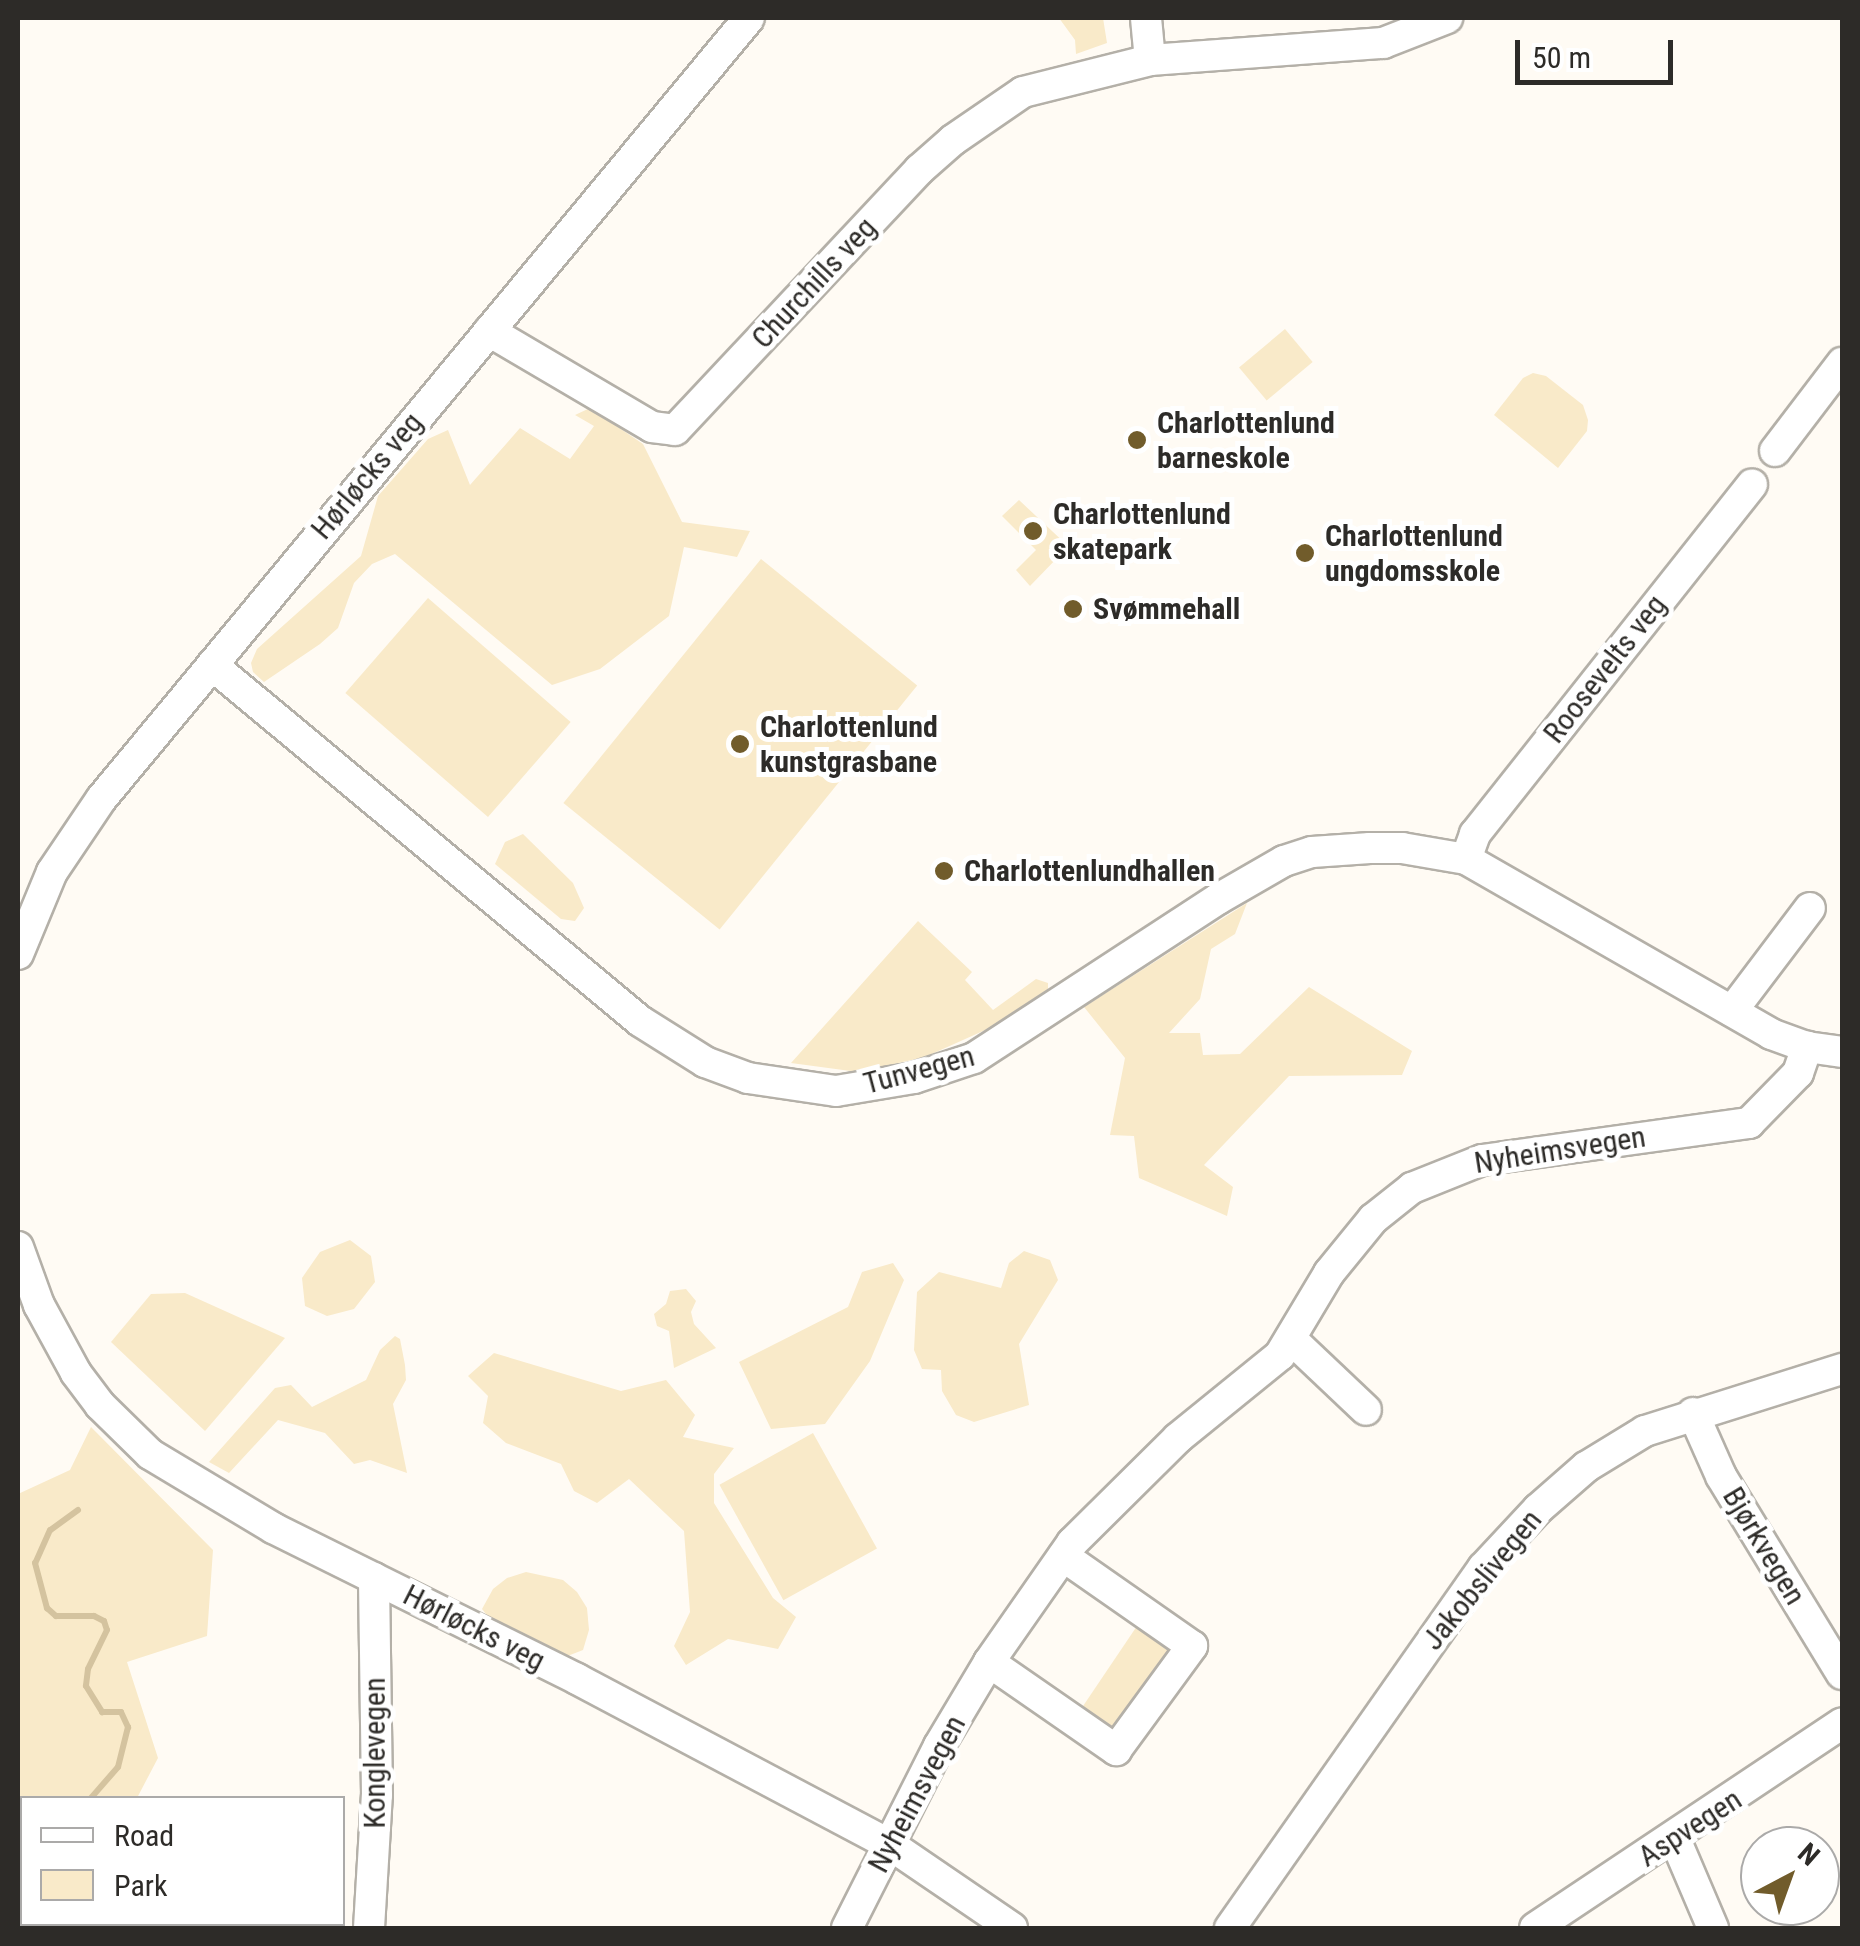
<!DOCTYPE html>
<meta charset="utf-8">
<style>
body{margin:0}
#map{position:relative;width:1860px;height:1946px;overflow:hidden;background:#fffbf4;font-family:"Roboto Condensed",sans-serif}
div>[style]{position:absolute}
.green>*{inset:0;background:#f9eac9;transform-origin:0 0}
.stream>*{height:6px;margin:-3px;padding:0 3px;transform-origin:3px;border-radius:3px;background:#d4c39f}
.roads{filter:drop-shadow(2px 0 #b4b0a8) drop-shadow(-2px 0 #b4b0a8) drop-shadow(0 2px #b4b0a8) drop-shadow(0 -2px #b4b0a8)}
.minor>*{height:30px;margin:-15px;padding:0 15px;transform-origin:15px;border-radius:15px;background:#fff}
.dots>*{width:28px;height:28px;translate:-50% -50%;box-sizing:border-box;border:5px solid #fff;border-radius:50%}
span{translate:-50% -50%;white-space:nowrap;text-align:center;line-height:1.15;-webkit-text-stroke:10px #fff;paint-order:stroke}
.street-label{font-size:30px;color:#2d2b28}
.poi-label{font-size:30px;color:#2d2b28;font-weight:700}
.left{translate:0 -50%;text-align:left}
.frame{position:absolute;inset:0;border:20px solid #2d2b28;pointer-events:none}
.legend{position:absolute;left:20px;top:1796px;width:325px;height:130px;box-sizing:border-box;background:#fff;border:2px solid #abaaa9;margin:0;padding:12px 18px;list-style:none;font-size:30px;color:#2d2b28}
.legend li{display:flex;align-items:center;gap:20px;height:50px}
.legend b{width:50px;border:2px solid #abaaa9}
.north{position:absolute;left:1740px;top:1826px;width:100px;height:100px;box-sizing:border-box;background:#fff;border:2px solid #abaaa9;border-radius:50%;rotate:41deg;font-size:28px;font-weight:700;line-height:40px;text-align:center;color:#2d2b28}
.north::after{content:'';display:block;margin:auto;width:35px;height:45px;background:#715c2b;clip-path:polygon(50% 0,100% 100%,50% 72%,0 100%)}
.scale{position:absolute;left:1515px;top:40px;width:158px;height:45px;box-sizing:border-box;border:5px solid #2d2b28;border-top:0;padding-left:12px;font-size:30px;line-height:35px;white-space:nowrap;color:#2d2b28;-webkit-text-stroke:8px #fff;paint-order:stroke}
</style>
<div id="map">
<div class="green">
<i style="clip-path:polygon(1059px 18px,1103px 18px,1107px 43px,1076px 54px,1075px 40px)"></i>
<i style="left:1285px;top:329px;width:43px;height:60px;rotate:50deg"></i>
<i style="clip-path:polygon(1533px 373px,1546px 376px,1583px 405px,1588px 420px,1587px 431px,1558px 468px,1494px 415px,1523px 378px)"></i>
<i style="clip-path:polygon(590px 408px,643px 444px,682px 522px,750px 531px,737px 557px,684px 547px,669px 616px,600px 669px,552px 685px,395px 554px,372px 564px,354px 583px,338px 628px,320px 644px,264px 682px,253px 672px,251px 663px,257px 649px,361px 556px,378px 496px,428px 439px,448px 430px,470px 485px,520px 428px,570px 459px,594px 426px,575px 415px)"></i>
<i style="clip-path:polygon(1019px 500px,1069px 547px,1068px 554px,1060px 555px,1030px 586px,1016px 570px,1036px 550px,1002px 516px)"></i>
<i style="left:761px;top:559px;width:201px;height:314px;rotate:39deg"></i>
<i style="left:428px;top:598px;width:189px;height:126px;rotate:41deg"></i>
<i style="clip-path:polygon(523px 834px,573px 883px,584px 908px,575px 921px,561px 919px,495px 864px,505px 842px)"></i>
<i style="clip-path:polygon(1247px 903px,1235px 934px,1211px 949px,1200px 999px,1169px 1033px,1200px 1033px,1203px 1055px,1240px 1054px,1309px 987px,1412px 1051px,1402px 1075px,1289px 1076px,1204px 1165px,1233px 1187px,1227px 1216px,1139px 1178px,1134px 1136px,1110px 1135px,1125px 1058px,1084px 1007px)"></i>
<i style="clip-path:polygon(918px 921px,972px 972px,965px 980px,993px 1010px,1036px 979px,1048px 983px,1048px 993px,992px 1027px,925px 1057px,858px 1072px,791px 1063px)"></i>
<i style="clip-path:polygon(350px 1240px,371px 1256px,375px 1282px,354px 1309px,327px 1316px,305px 1306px,302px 1278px,320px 1252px)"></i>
<i style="clip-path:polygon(1024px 1251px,1050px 1260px,1058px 1280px,1019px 1344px,1029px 1405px,974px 1422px,956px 1415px,942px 1391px,941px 1370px,922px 1369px,914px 1350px,917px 1292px,939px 1272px,1001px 1288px,1009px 1263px)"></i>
<i style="clip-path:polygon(893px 1263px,904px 1280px,870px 1361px,825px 1424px,771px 1429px,739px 1362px,848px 1307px,862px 1272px)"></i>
<i style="clip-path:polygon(686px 1289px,696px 1301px,691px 1312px,694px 1324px,716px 1348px,674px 1368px,669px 1331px,657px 1326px,654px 1314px,666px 1304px,670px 1291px)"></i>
<i style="clip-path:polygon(185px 1293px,285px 1338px,205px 1431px,111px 1342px,151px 1294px)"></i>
<i style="clip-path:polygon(395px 1336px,400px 1339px,405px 1365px,406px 1380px,393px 1404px,407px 1473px,370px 1460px,354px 1464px,325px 1433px,278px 1420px,229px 1473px,209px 1462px,275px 1388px,291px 1385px,312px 1407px,366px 1380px,380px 1350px)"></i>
<i style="clip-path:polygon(494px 1353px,621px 1391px,666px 1380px,695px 1415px,683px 1437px,734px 1448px,714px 1474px,714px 1503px,773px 1598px,796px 1617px,778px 1649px,728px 1639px,686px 1665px,674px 1646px,690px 1612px,684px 1531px,629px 1479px,597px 1503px,574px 1491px,561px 1464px,506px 1443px,483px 1423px,488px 1396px,468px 1376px)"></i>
<i style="clip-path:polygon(91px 1427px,213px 1550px,207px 1636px,127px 1662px,158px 1758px,137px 1798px,22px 1798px,22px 1924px,36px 1924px,32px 1928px,18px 1928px,18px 1494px,70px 1470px)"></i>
<i style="left:813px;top:1433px;width:132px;height:107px;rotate:61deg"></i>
<i style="clip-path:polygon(526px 1572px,563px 1580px,577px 1592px,587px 1608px,589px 1630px,583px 1650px,565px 1657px,490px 1619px,482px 1609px,493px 1589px,507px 1578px)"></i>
<i style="clip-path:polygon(1137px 1626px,1170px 1651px,1110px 1730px,1079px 1712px)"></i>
</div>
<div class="stream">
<i style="left:78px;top:1510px;width:34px;rotate:144deg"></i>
<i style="left:50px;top:1530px;width:36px;rotate:114deg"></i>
<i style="left:35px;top:1563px;width:47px;rotate:75.1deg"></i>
<i style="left:47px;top:1608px;width:12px;rotate:42deg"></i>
<i style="left:56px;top:1616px;width:38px"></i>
<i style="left:94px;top:1616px;width:11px;rotate:27deg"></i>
<i style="left:104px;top:1621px;width:9px;rotate:72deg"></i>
<i style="left:107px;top:1630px;width:43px;rotate:116deg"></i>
<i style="left:88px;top:1669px;width:17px;rotate:97deg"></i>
<i style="left:86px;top:1686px;width:31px;rotate:58deg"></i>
<i style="left:102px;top:1712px;width:19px"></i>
<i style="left:121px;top:1712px;width:17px;rotate:65deg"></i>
<i style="left:128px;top:1727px;width:41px;rotate:104deg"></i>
<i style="left:118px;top:1767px;width:41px;rotate:131.1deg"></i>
<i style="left:18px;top:1860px;width:4px;rotate:27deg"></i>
</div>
<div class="roads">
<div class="minor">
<i style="left:1146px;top:18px;width:42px;rotate:84.6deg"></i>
<i style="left:489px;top:331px;width:189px;rotate:30.5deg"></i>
<i style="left:652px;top:427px;width:23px;rotate:7deg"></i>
<i style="left:675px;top:430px;width:357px;rotate:-46.8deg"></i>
<i style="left:919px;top:170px;width:45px;rotate:-41.4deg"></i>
<i style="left:953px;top:140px;width:85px;rotate:-34.4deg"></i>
<i style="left:1023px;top:92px;width:131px;rotate:-14.1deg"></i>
<i style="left:1150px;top:60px;width:234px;rotate:-4.2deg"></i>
<i style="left:1383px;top:43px;width:69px;rotate:-21.3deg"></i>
<i style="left:1775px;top:451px;width:111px;rotate:-52.7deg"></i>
<i style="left:212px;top:665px;width:557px;rotate:39.75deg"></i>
<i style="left:640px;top:1021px;width:77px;rotate:32.2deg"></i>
<i style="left:705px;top:1062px;width:46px;rotate:20.4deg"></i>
<i style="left:748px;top:1078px;width:89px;rotate:8.4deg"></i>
<i style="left:836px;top:1091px;width:79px;rotate:-9.5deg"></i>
<i style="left:914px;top:1078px;width:63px;rotate:-18.4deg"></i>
<i style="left:974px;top:1058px;width:291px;rotate:-33.1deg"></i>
<i style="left:1218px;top:899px;width:76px;rotate:-29.9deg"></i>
<i style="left:1284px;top:861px;width:29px;rotate:-18deg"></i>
<i style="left:1312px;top:852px;width:58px;rotate:-3.9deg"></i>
<i style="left:1370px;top:848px;width:32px"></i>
<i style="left:1402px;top:848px;width:65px;rotate:9.8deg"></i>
<i style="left:1466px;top:859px;width:352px;rotate:29.8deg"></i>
<i style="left:1771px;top:1034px;width:38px;rotate:20deg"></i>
<i style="left:1807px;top:1047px;width:35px;rotate:8deg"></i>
<i style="left:1466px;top:859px;width:27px;rotate:-70deg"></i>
<i style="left:1475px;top:834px;width:446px;rotate:-51.6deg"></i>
<i style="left:18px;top:954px;width:89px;rotate:-67.5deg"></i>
<i style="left:52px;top:872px;width:89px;rotate:-56deg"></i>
<i style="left:102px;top:798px;width:1013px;rotate:-50.32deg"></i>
<i style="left:1732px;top:1011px;width:129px;rotate:-52.9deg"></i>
<i style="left:18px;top:1247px;width:62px;rotate:70.1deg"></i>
<i style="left:39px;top:1305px;width:77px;rotate:61.4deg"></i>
<i style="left:76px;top:1373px;width:40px;rotate:53deg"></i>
<i style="left:100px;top:1405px;width:70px;rotate:44.4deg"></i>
<i style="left:150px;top:1454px;width:144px;rotate:31deg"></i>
<i style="left:273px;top:1528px;width:339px;rotate:26.4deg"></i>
<i style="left:577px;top:1679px;width:353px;rotate:27.9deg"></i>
<i style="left:889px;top:1844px;width:149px;rotate:34.3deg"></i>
<i style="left:1291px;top:1339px;width:103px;rotate:43.4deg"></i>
<i style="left:1693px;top:1413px;width:69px;rotate:66deg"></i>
<i style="left:1721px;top:1476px;width:232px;rotate:58.6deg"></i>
<i style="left:989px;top:1662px;width:155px;rotate:34.7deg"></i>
<i style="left:1116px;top:1750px;width:129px;rotate:-53.8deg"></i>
<i style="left:1192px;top:1646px;width:157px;rotate:-145.1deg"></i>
<i style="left:1675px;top:1839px;width:97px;rotate:66.9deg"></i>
<i style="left:369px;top:1928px;width:133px;rotate:-86.6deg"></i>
<i style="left:377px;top:1795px;width:217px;rotate:-90.8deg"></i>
<i style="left:847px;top:1928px;width:204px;rotate:-63.2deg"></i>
<i style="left:939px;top:1746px;width:98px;rotate:-59.2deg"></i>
<i style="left:989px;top:1662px;width:145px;rotate:-55.1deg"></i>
<i style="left:1072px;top:1543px;width:149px;rotate:-44.7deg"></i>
<i style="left:1178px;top:1438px;width:132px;rotate:-39.1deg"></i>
<i style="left:1280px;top:1355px;width:96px;rotate:-59.1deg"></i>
<i style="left:1329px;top:1273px;width:70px;rotate:-50.8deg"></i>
<i style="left:1373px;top:1219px;width:50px;rotate:-38.5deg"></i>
<i style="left:1412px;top:1188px;width:75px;rotate:-21.8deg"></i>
<i style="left:1482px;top:1160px;width:270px;rotate:-7.9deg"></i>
<i style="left:1749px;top:1123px;width:70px;rotate:-45.6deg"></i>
<i style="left:1798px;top:1073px;width:28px;rotate:-71deg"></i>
<i style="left:1230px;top:1928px;width:440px;rotate:-54.9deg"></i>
<i style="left:1483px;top:1568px;width:81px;rotate:-47deg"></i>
<i style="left:1538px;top:1509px;width:64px;rotate:-41.2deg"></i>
<i style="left:1586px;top:1467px;width:69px;rotate:-31.4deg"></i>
<i style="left:1645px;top:1431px;width:207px;rotate:-17.5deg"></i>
<i style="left:1535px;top:1928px;width:369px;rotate:-33.7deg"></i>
</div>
</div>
<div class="dots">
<i style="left:1137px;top:440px;background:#715c2b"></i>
<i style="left:1033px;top:531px;background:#715c2b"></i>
<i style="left:1305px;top:553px;background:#715c2b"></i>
<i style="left:1073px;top:609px;background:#715c2b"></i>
<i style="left:740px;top:744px;background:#715c2b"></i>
<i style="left:944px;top:871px;background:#715c2b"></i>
</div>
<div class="street-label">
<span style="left:814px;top:283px;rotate:-47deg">Churchills veg</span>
<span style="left:367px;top:476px;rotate:-50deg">Hørløcks veg</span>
<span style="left:1605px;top:669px;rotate:-52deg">Roosevelts veg</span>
<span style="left:919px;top:1070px;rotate:-15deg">Tunvegen</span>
<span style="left:1560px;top:1150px;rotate:-9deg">Nyheimsvegen</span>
<span style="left:1764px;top:1546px;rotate:59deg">Bjørkvegen</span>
<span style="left:1482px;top:1580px;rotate:-51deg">Jakobslivegen</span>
<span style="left:474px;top:1628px;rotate:27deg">Hørløcks veg</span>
<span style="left:375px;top:1753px;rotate:-90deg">Konglevegen</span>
<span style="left:917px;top:1794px;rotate:-62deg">Nyheimsvegen</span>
<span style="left:1690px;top:1828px;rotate:-33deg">Aspvegen</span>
</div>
<div class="poi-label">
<span class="left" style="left:1157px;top:440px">Charlottenlund<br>barneskole</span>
<span class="left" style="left:1053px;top:531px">Charlottenlund<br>skatepark</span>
<span class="left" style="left:1325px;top:553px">Charlottenlund<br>ungdomsskole</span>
<span class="left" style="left:1093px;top:609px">Svømmehall</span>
<span class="left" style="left:760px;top:744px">Charlottenlund<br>kunstgrasbane</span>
<span class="left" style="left:964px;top:871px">Charlottenlundhallen</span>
</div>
<div class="frame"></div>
<ul class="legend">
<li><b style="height:12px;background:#fff"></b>Road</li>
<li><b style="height:28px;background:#f9eac9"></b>Park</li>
</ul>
<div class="north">N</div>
<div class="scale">50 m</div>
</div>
